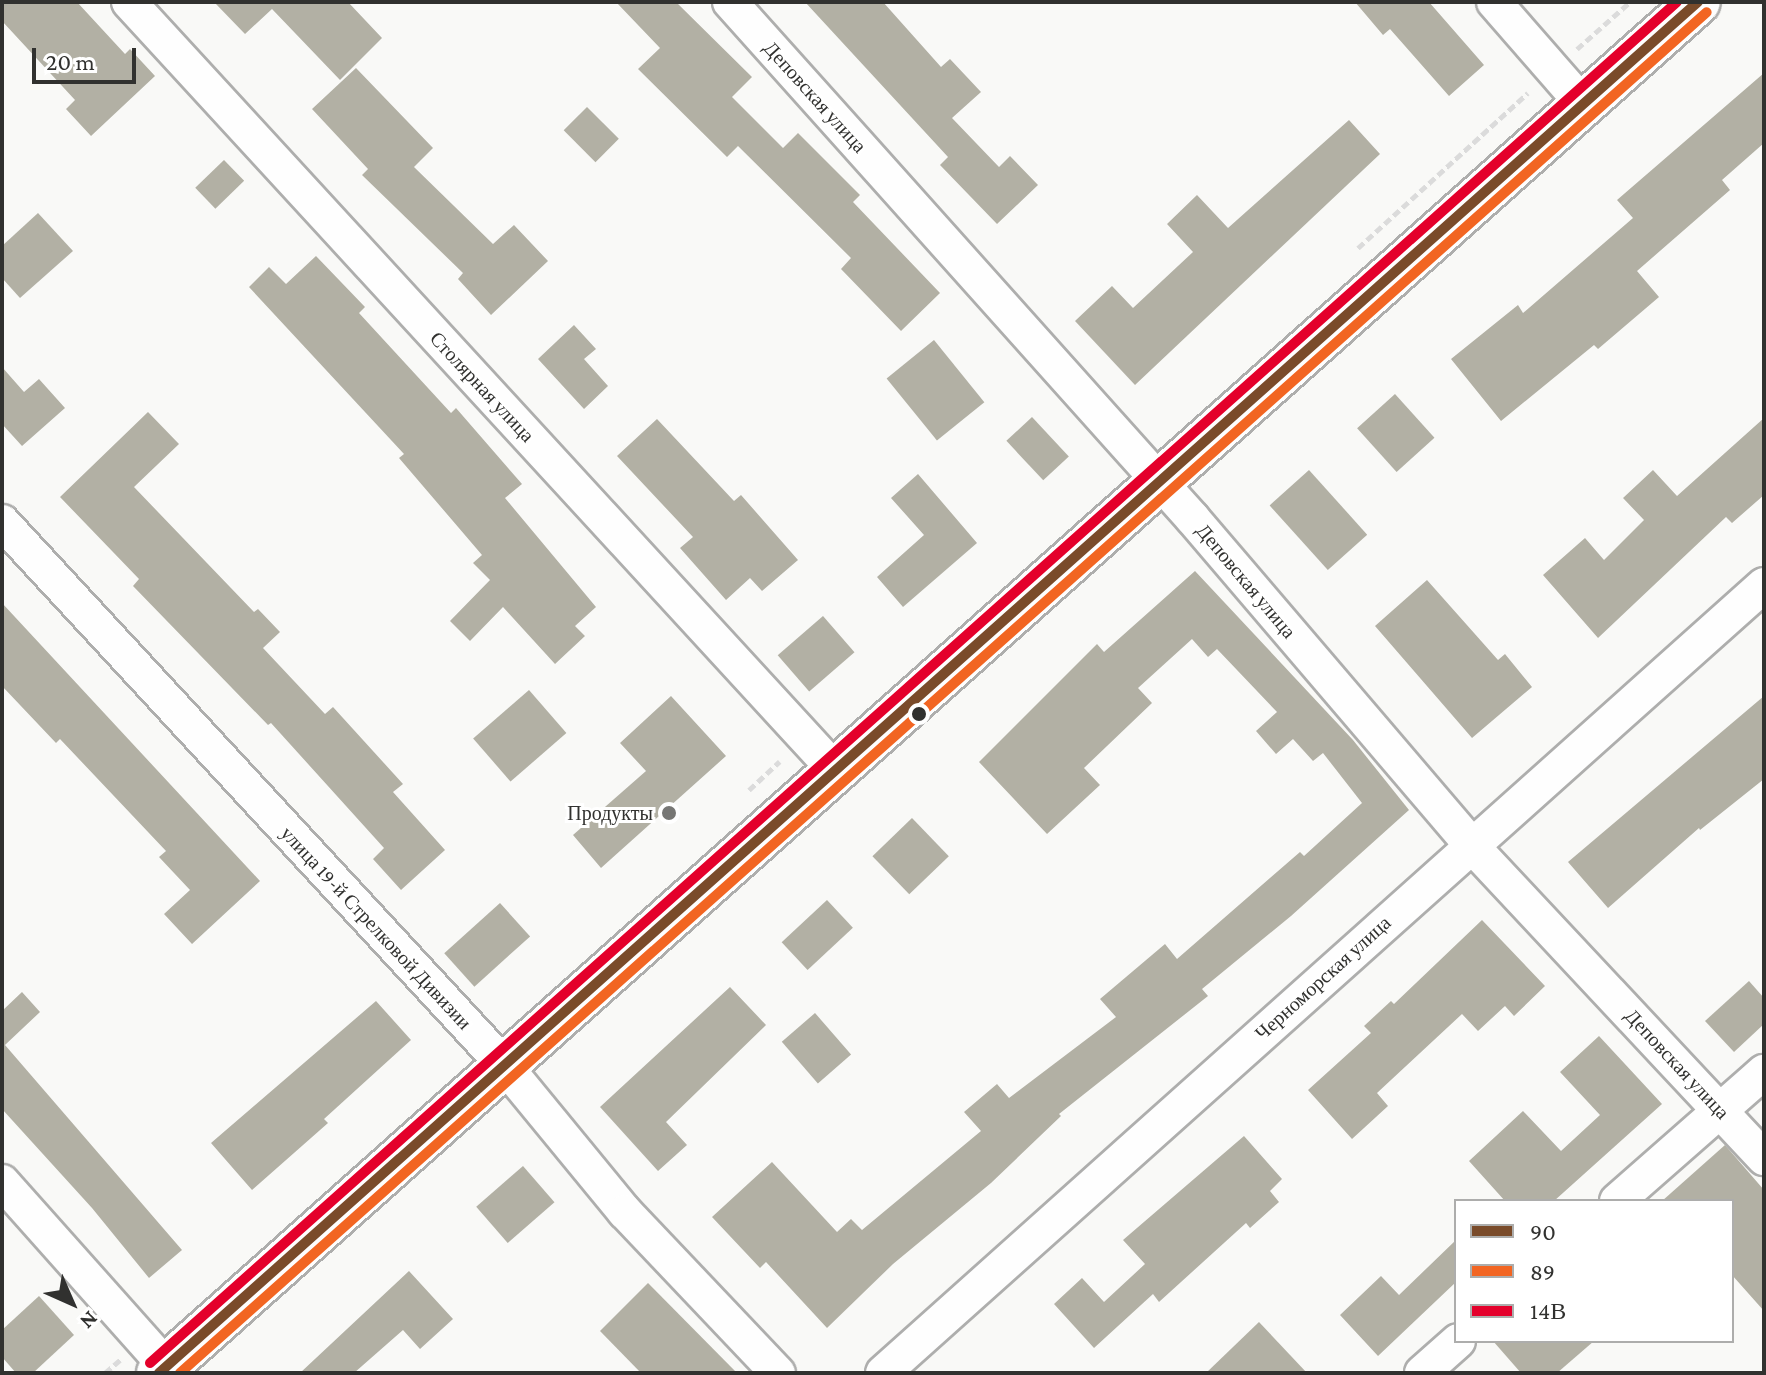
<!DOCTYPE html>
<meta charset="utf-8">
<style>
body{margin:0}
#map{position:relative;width:1766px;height:1375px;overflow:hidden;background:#f9f9f7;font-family:"Crimson Pro",serif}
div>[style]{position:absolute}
.building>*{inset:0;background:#b2b0a4;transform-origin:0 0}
.path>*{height:5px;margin-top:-2.5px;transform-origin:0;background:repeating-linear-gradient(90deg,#dbdbdb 0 8px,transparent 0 12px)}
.roads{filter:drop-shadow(2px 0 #aeaead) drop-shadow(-2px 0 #aeaead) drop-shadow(0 2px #aeaead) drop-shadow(0 -2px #aeaead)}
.street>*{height:34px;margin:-17px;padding:0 17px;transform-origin:17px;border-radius:17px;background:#fefefe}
.secondary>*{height:44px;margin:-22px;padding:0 22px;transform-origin:22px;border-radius:22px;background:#fefefe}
.bus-1>*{height:10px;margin:-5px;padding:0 5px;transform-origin:5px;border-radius:5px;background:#7a4b2a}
.bus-2>*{height:10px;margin:-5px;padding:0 5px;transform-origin:5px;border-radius:5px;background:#f26522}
.bus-3>*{height:10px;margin:-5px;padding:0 5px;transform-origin:5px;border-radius:5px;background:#e4002b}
.dots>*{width:22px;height:22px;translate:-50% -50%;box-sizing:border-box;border:4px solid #fff;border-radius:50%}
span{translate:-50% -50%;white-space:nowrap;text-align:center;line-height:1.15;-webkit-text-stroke:6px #fff;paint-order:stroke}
.street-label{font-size:20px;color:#31312f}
.poi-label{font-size:20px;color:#31312f}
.right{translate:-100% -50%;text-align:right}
.frame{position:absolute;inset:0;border:4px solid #31312f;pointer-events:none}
.legend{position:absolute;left:1454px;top:1199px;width:280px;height:144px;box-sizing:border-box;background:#fff;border:2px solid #adadac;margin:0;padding:10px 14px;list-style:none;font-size:24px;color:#31312f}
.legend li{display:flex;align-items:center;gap:16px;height:40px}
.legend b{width:40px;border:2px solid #adadac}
.north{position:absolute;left:32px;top:1263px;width:80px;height:80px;-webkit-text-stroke:6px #fff;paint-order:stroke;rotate:135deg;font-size:22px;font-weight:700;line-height:32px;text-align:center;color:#31312f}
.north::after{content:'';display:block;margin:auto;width:28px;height:36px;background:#31312f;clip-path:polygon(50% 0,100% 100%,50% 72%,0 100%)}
.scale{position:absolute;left:32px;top:48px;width:104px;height:36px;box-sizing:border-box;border:4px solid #31312f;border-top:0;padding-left:10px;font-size:24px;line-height:28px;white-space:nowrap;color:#31312f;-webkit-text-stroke:6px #fff;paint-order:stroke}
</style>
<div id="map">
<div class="building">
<i style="clip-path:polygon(2px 2px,77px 2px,125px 54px,130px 49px,155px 76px,91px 136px,66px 109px,75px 100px,2px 21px)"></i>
<i style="clip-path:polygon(214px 2px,348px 2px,382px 38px,340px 80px,272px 9px,245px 34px)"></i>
<i style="clip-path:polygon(616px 2px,676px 2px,752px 77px,732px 97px,783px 148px,798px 133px,860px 195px,853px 202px,940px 293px,901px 331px,841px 269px,851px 258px,738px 146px,727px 157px,638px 69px,660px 48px)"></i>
<i style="clip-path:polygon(805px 2px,883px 2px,941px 67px,950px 59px,981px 92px,952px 118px,999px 167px,1010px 156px,1038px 185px,997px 224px,940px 165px,948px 157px)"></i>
<i style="clip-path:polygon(1355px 2px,1429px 2px,1484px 65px,1449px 96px,1390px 29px,1383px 35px)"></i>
<i style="clip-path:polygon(356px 68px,433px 148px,414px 167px,493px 244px,514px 225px,548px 261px,491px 315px,458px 279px,463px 273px,362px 175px,368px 169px,312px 109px)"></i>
<i style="clip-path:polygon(1764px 73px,1764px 143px,1722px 180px,1730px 190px,1637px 271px,1659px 297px,1598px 349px,1594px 345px,1501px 421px,1451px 359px,1518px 305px,1523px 313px,1633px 218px,1617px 200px)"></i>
<i style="left:587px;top:107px;width:45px;height:33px;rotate:45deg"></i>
<i style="clip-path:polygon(1349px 120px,1380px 154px,1135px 385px,1075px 321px,1112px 286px,1133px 308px,1193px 252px,1167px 224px,1197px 195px,1228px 228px)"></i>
<i style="left:224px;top:160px;width:29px;height:40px;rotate:46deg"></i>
<i style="clip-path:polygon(38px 213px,73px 251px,20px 298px,2px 278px,2px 246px)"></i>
<i style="clip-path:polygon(316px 256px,365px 307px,359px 313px,451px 413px,456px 408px,522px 484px,505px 498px,596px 607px,575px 626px,585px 636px,555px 664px,503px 607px,470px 641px,450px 621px,490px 580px,473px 563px,482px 555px,399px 458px,404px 454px,249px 287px,269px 267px,286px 284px)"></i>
<i style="clip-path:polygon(574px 325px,596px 349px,584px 359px,608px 386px,584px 409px,538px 359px)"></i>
<i style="left:934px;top:340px;width:80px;height:61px;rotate:51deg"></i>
<i style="clip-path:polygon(2px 367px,24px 392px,39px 379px,65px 408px,22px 446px,2px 424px)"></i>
<i style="left:1395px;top:394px;width:59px;height:51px;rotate:48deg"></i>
<i style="clip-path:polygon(148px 412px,179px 444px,134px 487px,254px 612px,258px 609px,280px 632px,263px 648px,325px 714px,333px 707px,403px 784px,393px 792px,445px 850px,401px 890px,373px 859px,384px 848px,271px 723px,268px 725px,133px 586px,139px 579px,60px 497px)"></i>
<i style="left:1032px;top:417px;width:54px;height:35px;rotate:47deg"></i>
<i style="clip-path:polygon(1764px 418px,1764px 495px,1732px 523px,1726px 517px,1598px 638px,1543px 575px,1585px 538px,1604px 560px,1644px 520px,1623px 498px,1653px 470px,1677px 496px)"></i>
<i style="clip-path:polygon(657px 419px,734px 501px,741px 495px,798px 560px,762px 591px,750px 578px,726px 600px,680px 548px,693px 537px,617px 456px)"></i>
<i style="left:1309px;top:470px;width:87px;height:53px;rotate:48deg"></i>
<i style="clip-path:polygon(918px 474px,977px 543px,903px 607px,877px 577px,924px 535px,891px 498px)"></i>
<i style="clip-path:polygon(1195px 571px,1353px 740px,1409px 810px,1291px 916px,1202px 989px,1208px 996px,1059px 1114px,1061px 1116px,991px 1183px,893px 1264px,827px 1328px,766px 1262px,760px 1268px,712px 1217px,772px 1162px,837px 1232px,851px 1219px,862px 1230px,981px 1131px,964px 1112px,997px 1084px,1009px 1098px,1116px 1017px,1100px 999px,1165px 944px,1177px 959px,1300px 852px,1304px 856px,1362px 803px,1323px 753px,1313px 761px,1293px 739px,1276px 754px,1256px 731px,1277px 712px,1217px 649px,1208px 657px,1192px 639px,1138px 688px,1152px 703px,1084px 768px,1100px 785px,1047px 834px,979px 762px,1097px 644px,1104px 652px)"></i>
<i style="clip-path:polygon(1427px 580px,1498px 660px,1505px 654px,1532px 687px,1472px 738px,1375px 626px)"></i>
<i style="clip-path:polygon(2px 603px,260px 881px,192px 944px,164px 914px,190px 890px,159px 857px,166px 851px,60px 739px,56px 743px,2px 686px)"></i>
<i style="left:823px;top:616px;width:48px;height:60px;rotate:49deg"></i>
<i style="left:529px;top:690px;width:57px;height:74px;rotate:49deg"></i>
<i style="clip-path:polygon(671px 696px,726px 756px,601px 868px,573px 835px,646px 771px,620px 743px)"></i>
<i style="clip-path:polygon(1764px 696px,1764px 779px,1700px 830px,1699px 828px,1608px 908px,1568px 862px)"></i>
<i style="left:912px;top:818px;width:53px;height:55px;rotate:46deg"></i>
<i style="left:827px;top:900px;width:38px;height:62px;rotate:47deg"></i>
<i style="left:500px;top:903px;width:45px;height:75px;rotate:48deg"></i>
<i style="clip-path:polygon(1482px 920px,1545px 986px,1514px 1016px,1505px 1006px,1478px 1031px,1462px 1014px,1377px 1093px,1388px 1106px,1352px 1139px,1308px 1090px,1371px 1033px,1364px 1026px,1391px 1001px,1394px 1004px)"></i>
<i style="clip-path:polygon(1749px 981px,1764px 998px,1764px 1024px,1734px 1052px,1705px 1021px)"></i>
<i style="clip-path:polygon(730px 987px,766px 1025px,666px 1122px,687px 1145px,658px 1171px,600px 1107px)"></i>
<i style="clip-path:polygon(22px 992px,40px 1012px,5px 1045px,182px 1250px,149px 1278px,92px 1208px,2px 1109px,2px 1011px)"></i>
<i style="clip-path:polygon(376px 1001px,411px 1040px,324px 1119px,328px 1123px,252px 1190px,211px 1143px)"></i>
<i style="left:815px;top:1013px;width:55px;height:44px;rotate:49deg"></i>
<i style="clip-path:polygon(1599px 1036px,1662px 1104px,1554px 1201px,1505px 1201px,1469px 1161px,1523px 1111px,1561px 1151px,1600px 1115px,1560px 1072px)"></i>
<i style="clip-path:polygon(1244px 1136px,1282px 1179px,1270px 1191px,1279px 1202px,1250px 1228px,1246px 1223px,1159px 1302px,1153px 1294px,1094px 1348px,1054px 1304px,1082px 1278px,1104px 1302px,1145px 1264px,1123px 1240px)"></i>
<i style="clip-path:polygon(1725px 1145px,1764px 1190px,1764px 1311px,1732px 1275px,1732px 1201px,1662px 1201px)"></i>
<i style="left:523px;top:1166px;width:48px;height:62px;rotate:49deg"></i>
<i style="clip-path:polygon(1456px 1240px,1456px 1282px,1378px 1356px,1340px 1315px,1381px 1276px,1399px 1295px)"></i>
<i style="clip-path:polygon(409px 1271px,453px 1319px,420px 1349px,403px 1330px,354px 1373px,300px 1373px)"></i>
<i style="clip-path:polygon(648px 1283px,737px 1373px,641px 1373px,600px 1331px)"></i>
<i style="clip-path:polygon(39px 1296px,74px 1335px,33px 1373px,16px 1373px,2px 1357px,2px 1330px)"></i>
<i style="clip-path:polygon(1259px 1322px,1307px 1373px,1206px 1373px)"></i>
<i style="clip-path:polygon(1493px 1341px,1594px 1341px,1557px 1373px,1521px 1373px)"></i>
</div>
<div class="path">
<i style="left:1577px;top:49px;width:71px;rotate:-41.6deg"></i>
<i style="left:1358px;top:248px;width:230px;rotate:-42.4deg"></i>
<i style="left:749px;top:790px;width:42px;rotate:-43.1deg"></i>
<i style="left:105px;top:1373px;width:20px;rotate:-41deg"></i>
</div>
<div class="roads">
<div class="street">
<i style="left:129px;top:2px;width:1045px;rotate:47.41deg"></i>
<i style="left:730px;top:2px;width:694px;rotate:48.15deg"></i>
<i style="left:1193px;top:519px;width:428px;rotate:49.5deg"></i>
<i style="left:1471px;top:845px;width:429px;rotate:46.9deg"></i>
<i style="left:1494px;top:2px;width:135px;rotate:48.9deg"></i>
<i style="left:2px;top:522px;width:741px;rotate:47.24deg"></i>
<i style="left:505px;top:1066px;width:189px;rotate:50.6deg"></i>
<i style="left:625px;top:1212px;width:222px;rotate:46.5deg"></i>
<i style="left:2px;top:1182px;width:246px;rotate:48.3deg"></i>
<i style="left:1617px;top:1201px;width:196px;rotate:-41.3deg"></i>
<i style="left:883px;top:1373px;width:1182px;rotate:-41.81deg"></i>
<i style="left:1422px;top:1373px;width:48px;rotate:-41.6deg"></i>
</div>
<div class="secondary">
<i style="left:159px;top:1373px;width:2061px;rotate:-41.7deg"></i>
</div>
</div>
<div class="bus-1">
<i style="left:159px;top:1373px;width:2061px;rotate:-41.7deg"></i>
</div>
<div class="bus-2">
<i style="left:180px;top:1373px;width:2045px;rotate:-41.71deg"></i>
</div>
<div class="bus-3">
<i style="left:150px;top:1363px;width:2045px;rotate:-41.71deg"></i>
</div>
<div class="dots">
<i style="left:919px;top:714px;background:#31312f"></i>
<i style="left:669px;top:813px;background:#777775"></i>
</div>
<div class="street-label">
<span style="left:815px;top:97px;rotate:48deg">Деповская улица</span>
<span style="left:482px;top:387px;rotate:47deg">Столярная улица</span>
<span style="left:1246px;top:581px;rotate:50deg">Деповская улица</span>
<span style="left:376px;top:928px;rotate:47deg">улица 19-й Стрелковой Дивизии</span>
<span style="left:1323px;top:978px;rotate:-42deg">Черноморская улица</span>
<span style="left:1677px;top:1064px;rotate:47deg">Деповская улица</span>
</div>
<div class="poi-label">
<span class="right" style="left:653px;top:813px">Продукты</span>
</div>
<div class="frame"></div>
<ul class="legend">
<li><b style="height:10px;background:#7a4b2a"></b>90</li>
<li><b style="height:10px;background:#f26522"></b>89</li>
<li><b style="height:10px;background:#e4002b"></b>14В</li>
</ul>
<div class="north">N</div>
<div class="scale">20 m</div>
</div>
